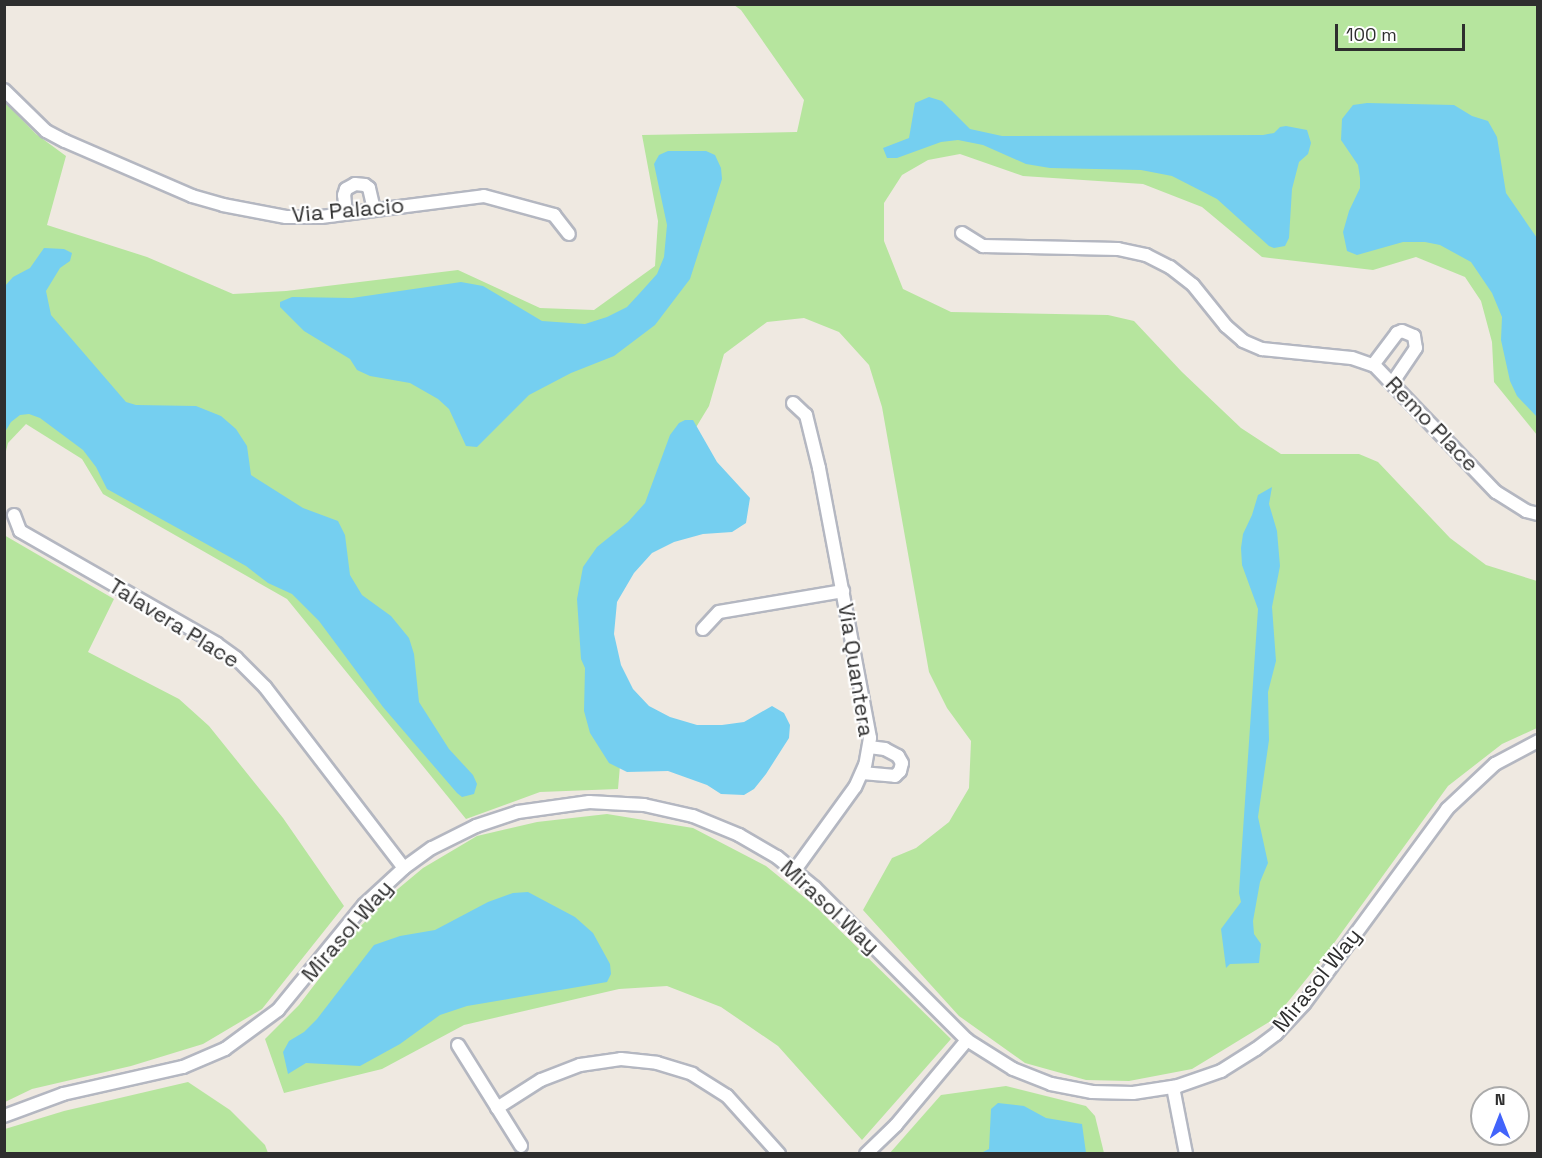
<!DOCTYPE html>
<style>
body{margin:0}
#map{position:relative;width:1542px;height:1158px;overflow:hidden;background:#efe9e1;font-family:"Space Grotesk",sans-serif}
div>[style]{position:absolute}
.green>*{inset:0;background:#b6e59e}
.water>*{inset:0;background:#75cff0}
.roads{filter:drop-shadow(2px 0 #b4b7c1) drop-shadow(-2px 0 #b4b7c1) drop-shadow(0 2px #b4b7c1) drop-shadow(0 -2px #b4b7c1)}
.minor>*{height:12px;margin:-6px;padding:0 6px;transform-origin:6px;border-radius:6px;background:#fff}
span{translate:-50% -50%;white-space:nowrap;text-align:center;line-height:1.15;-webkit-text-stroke:4.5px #fff;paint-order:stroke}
.street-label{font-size:22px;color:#2e2e2e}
.frame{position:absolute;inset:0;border:6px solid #2e2e2e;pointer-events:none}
.north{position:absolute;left:1470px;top:1086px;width:60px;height:60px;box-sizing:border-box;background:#fff;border:2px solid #ababab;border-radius:50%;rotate:0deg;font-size:16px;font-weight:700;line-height:24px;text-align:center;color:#2e2e2e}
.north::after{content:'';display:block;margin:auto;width:21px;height:27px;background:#4264fb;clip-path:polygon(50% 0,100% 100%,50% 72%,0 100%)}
.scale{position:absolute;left:1335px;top:24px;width:130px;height:27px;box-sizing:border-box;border:3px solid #2e2e2e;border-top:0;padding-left:8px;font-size:18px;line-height:21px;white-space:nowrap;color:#2e2e2e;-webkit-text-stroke:4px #fff;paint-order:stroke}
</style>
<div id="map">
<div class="green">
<i style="clip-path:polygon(734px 5px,1537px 5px,1537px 435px,1494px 382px,1492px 342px,1481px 301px,1465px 277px,1416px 257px,1373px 270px,1262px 257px,1202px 207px,1143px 184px,1023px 176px,960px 154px,928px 160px,902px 175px,884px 203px,884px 241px,903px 289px,951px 312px,1108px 315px,1134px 321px,1182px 372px,1241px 428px,1281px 454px,1359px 454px,1378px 462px,1450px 538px,1486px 565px,1537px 581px,1537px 728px,1502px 744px,1448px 786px,1321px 961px,1274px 1019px,1192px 1069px,1129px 1081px,1086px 1080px,1025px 1063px,959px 1016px,863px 910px,892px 858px,916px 848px,949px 822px,969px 788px,971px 741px,947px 708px,929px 672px,882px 407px,869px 365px,839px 332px,804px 318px,767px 322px,724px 354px,709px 406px,616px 559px,601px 652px,622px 742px,618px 789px,540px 792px,466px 819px,287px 599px,103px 494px,82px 459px,26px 424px,8px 443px,5px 455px,5px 102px,36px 134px,66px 156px,47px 225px,147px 257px,233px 294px,286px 291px,458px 270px,540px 308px,594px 310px,655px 266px,658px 221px,642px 135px,797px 132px,804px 100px,741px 10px)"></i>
<i style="clip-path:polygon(4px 535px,114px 599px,88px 652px,179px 699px,209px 726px,283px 818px,344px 906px,262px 1009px,203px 1044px,131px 1066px,32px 1089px,5px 1102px)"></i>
<i style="clip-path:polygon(607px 814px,693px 828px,766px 866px,815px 906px,951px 1039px,862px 1140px,778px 1046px,721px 1007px,667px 986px,619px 989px,464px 1025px,382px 1069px,284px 1093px,265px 1039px,299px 1005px,354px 933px,393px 893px,423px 868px,477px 836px,537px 822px)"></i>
<i style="clip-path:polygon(188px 1082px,230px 1110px,265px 1145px,268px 1153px,5px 1153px,5px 1129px,64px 1111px)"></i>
<i style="clip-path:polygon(1006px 1086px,1086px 1106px,1095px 1116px,1104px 1153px,889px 1154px,941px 1095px)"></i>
</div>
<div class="water">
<i style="clip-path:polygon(929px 97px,942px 101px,970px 129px,1002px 136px,1263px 135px,1274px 133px,1280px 127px,1286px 126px,1307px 130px,1311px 143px,1308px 154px,1299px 162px,1292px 189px,1289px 238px,1285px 246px,1274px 248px,1269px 246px,1217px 199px,1172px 176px,1141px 170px,1050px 168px,1026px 164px,983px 145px,958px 140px,941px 142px,897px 158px,887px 158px,883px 148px,909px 138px,915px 103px)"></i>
<i style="clip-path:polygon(1367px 103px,1454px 105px,1472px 116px,1488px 121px,1497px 137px,1506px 193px,1537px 238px,1537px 417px,1517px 396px,1510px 381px,1501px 340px,1502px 317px,1492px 293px,1471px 262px,1440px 245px,1425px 242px,1403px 242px,1357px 255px,1347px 251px,1343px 232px,1349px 211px,1360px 188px,1360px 178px,1358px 165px,1341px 140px,1342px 119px,1353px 105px)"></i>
<i style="clip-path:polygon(668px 151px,706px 151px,715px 155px,721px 168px,722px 179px,690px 279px,655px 325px,614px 356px,571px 373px,529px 395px,477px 447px,466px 446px,449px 409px,438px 399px,410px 383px,370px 376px,357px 370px,350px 359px,304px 331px,280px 307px,280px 302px,292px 297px,352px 298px,461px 282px,483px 286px,542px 321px,585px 324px,607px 317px,627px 307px,639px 294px,657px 274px,664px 257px,667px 225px,654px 164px,659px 155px)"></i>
<i style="clip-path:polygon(44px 248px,64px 249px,72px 253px,70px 261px,60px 268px,46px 291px,51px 315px,126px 402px,136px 405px,196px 406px,221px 416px,236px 429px,247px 446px,251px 475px,303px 508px,338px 521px,345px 535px,350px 575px,362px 595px,391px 616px,409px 638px,414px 654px,419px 702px,449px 749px,473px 775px,477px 784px,474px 794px,462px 797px,457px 793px,383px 707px,319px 621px,292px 594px,268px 583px,246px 566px,107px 489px,96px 467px,83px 450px,40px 418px,29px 414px,20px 415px,11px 422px,5px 432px,5px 286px,13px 277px,30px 268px)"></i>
<i style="clip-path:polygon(685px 420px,693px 420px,717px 462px,750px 498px,746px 523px,732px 532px,703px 534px,674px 542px,652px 553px,634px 573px,617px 602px,614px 634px,621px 665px,633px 689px,649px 706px,670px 717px,697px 725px,722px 725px,744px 722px,772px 706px,784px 713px,790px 725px,789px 738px,766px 774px,754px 789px,744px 795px,721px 794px,707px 785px,668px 771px,627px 772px,609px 763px,590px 733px,584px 711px,585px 668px,581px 659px,577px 599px,583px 567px,597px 547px,628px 522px,645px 503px,670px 435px,679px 423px)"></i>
<i style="clip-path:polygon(1272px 487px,1269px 504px,1277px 531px,1280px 566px,1272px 607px,1276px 661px,1268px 692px,1269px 740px,1258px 817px,1268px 863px,1260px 882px,1253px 921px,1254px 934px,1261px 944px,1259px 963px,1230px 964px,1226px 968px,1221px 929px,1241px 902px,1239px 893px,1241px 860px,1258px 609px,1242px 565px,1241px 548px,1243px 534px,1252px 515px,1258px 495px)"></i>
<i style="clip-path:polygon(528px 892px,575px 917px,593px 933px,610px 964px,611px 974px,607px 982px,467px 1006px,440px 1015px,400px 1044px,360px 1066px,306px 1063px,288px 1074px,283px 1052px,289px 1041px,304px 1032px,317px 1019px,374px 945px,400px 936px,435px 930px,488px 902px,513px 893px)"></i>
<i style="clip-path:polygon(998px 1103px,1024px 1106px,1046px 1118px,1082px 1124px,1086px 1153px,981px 1153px,989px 1149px,991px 1109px)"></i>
</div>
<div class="roads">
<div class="minor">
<i style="left:4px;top:90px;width:59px;rotate:44.3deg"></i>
<i style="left:46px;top:131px;width:21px;rotate:28deg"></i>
<i style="left:65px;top:141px;width:138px;rotate:23.4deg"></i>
<i style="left:192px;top:196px;width:32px;rotate:16deg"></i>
<i style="left:223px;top:205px;width:64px;rotate:10.8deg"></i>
<i style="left:286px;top:217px;width:35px"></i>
<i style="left:321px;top:217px;width:164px;rotate:-7.3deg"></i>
<i style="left:484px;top:196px;width:73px;rotate:15.2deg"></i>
<i style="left:554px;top:215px;width:24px;rotate:52deg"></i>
<i style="left:346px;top:213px;width:18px;rotate:-96deg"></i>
<i style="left:344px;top:195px;width:6px;rotate:-72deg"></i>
<i style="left:346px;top:189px;width:10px;rotate:-29deg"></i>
<i style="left:355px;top:184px;width:10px;rotate:6deg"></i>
<i style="left:365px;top:185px;width:5px;rotate:37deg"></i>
<i style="left:369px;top:188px;width:22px;rotate:77deg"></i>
<i style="left:962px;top:233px;width:25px;rotate:32deg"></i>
<i style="left:983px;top:246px;width:135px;rotate:1.3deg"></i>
<i style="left:1118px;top:249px;width:29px;rotate:12deg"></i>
<i style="left:1146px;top:255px;width:27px;rotate:27deg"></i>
<i style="left:1170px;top:267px;width:29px;rotate:38deg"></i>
<i style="left:1193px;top:285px;width:53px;rotate:51.2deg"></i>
<i style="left:1226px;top:326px;width:23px;rotate:41deg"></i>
<i style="left:1243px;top:341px;width:21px;rotate:23deg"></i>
<i style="left:1262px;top:349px;width:90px;rotate:5.7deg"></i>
<i style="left:1352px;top:358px;width:24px;rotate:19deg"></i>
<i style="left:1375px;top:366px;width:175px;rotate:46.2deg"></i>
<i style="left:1496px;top:492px;width:36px;rotate:32deg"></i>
<i style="left:1526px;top:511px;width:12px;rotate:14deg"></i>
<i style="left:1373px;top:365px;width:40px;rotate:-53deg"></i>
<i style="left:1397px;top:333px;width:5px;rotate:-22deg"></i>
<i style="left:1402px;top:331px;width:13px;rotate:23deg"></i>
<i style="left:1414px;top:336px;width:12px;rotate:81deg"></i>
<i style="left:1416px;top:348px;width:41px;rotate:124.1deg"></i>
<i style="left:793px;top:403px;width:18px;rotate:43deg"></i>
<i style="left:806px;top:415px;width:55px;rotate:76.2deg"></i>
<i style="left:819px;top:468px;width:275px;rotate:79.3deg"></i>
<i style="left:870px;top:738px;width:27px;rotate:100deg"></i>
<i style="left:865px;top:765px;width:24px;rotate:114deg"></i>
<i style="left:855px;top:787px;width:102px;rotate:125.9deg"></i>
<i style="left:14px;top:515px;width:17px;rotate:69deg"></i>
<i style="left:20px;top:531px;width:227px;rotate:29.8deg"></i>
<i style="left:217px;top:644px;width:24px;rotate:36deg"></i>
<i style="left:236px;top:658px;width:41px;rotate:45deg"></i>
<i style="left:265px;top:687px;width:228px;rotate:52.5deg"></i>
<i style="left:703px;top:629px;width:23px;rotate:-47deg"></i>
<i style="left:719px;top:612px;width:126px;rotate:-9.6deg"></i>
<i style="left:862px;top:773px;width:33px;rotate:5deg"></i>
<i style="left:895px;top:776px;width:7px;rotate:-45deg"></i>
<i style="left:900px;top:771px;width:8px;rotate:-76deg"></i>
<i style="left:902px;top:763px;width:8px;rotate:-120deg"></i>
<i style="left:898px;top:756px;width:15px;rotate:-152deg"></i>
<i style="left:885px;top:749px;width:16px;rotate:-173deg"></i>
<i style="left:458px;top:1045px;width:119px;rotate:58deg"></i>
<i style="left:1173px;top:1087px;width:68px;rotate:79deg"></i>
<i style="left:497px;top:1108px;width:52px;rotate:-32.5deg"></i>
<i style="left:541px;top:1080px;width:42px;rotate:-21deg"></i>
<i style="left:580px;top:1065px;width:41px;rotate:-8.3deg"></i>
<i style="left:621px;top:1059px;width:36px;rotate:6deg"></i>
<i style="left:657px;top:1063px;width:37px;rotate:17deg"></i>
<i style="left:692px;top:1074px;width:41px;rotate:32.2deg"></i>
<i style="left:727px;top:1096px;width:78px;rotate:48.1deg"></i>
<i style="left:4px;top:1116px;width:63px;rotate:-20.4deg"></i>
<i style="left:63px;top:1094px;width:123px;rotate:-12.7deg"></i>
<i style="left:183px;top:1067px;width:46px;rotate:-23.2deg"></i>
<i style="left:225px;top:1049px;width:66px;rotate:-36.3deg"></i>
<i style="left:278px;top:1010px;width:136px;rotate:-50.7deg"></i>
<i style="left:364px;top:905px;width:54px;rotate:-42.8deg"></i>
<i style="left:404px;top:868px;width:34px;rotate:-36deg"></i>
<i style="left:432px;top:848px;width:49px;rotate:-26.6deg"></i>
<i style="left:476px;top:826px;width:44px;rotate:-18.4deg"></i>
<i style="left:518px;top:812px;width:72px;rotate:-8deg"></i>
<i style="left:589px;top:802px;width:55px;rotate:3.1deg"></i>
<i style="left:644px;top:805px;width:50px;rotate:12.7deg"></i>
<i style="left:693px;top:816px;width:50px;rotate:22.4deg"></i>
<i style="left:739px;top:835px;width:44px;rotate:30.1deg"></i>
<i style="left:777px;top:857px;width:49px;rotate:39.2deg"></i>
<i style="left:815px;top:888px;width:215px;rotate:45deg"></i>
<i style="left:967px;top:1040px;width:54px;rotate:32.2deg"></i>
<i style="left:1013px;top:1069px;width:41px;rotate:21.5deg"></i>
<i style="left:1051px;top:1084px;width:42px;rotate:11deg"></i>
<i style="left:1092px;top:1092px;width:41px;rotate:1.4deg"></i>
<i style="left:1133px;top:1093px;width:46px;rotate:-8.8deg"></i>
<i style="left:1178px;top:1086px;width:46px;rotate:-19.2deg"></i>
<i style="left:1221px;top:1071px;width:41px;rotate:-32.2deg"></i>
<i style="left:1256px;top:1049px;width:25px;rotate:-37deg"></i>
<i style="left:1276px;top:1034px;width:41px;rotate:-47deg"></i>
<i style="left:1304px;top:1004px;width:242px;rotate:-53.7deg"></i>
<i style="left:1447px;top:809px;width:66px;rotate:-43.2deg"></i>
<i style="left:1495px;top:764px;width:49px;rotate:-28.1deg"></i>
<i style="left:866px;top:1154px;width:42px;rotate:-44deg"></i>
<i style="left:896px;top:1125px;width:111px;rotate:-50.1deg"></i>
</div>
</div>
<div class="street-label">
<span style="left:348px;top:210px;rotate:-5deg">Via Palacio</span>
<span style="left:1432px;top:424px;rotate:46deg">Remo Place</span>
<span style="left:174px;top:623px;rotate:32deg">Talavera Place</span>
<span style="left:856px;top:670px;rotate:81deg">Via Quantera</span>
<span style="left:830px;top:907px;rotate:43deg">Mirasol Way</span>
<span style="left:347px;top:931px;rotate:-49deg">Mirasol Way</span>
<span style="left:1317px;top:980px;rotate:-51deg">Mirasol Way</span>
</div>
<div class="frame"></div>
<div class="north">N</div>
<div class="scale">100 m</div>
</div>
